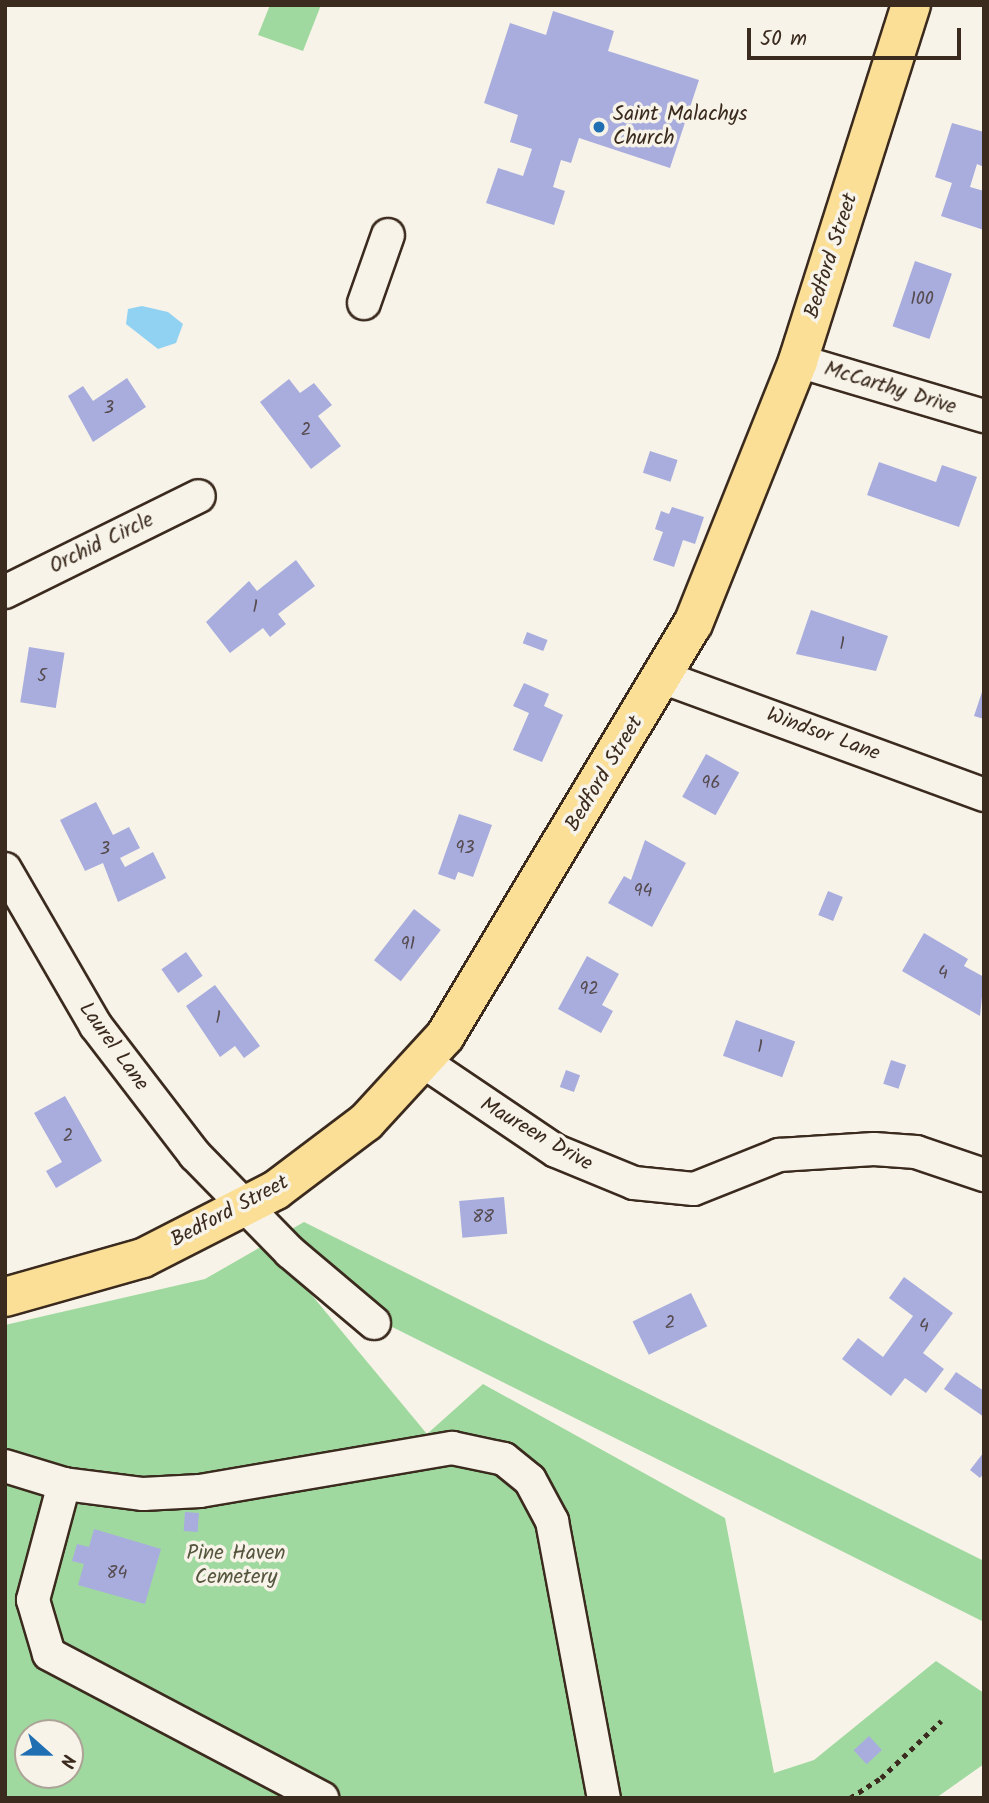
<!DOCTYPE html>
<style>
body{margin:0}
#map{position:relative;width:989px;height:1803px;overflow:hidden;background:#f7f3e8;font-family:Kalam,sans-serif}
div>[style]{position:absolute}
.green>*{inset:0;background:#a0d99f}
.water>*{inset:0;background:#91d2f3}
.building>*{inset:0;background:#a8adde;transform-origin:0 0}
.path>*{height:4.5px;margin-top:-2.25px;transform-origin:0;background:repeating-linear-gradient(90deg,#3b2a1e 0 5px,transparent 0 10px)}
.roads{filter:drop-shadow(2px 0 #3b2a1e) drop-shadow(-2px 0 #3b2a1e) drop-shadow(0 2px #3b2a1e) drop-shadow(0 -2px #3b2a1e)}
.minor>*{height:32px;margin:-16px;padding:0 16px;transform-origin:16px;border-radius:16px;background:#f7f3e8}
.major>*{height:38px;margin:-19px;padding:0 19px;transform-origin:19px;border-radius:19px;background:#fbdf96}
.dots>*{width:19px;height:19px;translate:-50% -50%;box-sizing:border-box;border:4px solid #f7f3e8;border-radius:50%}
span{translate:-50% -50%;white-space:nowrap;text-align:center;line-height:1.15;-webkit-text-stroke:7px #f7f3e8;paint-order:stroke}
.number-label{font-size:18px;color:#564b4e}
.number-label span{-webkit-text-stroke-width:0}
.poi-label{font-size:21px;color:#3b2a1e}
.left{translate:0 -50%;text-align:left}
.street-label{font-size:21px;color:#3b2a1e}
.park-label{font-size:21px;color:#54563e}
.frame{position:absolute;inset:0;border:7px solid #3b2a1e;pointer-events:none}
.north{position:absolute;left:14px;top:1719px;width:70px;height:70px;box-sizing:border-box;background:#f7f3e8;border:2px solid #aca397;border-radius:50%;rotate:111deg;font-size:19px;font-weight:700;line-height:28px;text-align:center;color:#3b2a1e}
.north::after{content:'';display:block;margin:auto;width:24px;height:32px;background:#1f6fb2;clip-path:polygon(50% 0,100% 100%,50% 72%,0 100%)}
.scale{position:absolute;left:747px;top:28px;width:214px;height:32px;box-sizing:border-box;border:4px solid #3b2a1e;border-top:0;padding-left:9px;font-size:21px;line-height:24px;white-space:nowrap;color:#3b2a1e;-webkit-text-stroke:5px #f7f3e8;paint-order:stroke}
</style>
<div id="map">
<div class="green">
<i style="clip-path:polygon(270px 5px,321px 5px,303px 51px,258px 35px)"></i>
<i style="clip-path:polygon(evenodd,304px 1222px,984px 1561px,984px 1622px,300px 1281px,427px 1434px,483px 1384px,725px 1518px,774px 1773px,814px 1760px,936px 1661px,984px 1693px,984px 1764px,936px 1798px,5px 1798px,5px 1325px,205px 1279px,304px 1222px,28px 1733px,70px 1733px,70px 1775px,28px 1775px,28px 1733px)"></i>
</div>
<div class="water">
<i style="clip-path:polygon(142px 306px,168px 312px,183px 324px,176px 343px,158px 349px,126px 324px,128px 309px)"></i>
</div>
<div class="building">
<i style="clip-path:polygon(553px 11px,614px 31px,608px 51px,699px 80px,670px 168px,579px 138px,571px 163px,561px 160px,553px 187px,565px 191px,554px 225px,486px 203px,498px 168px,523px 176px,532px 149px,510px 142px,518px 115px,484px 103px,510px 23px,546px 35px)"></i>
<i style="clip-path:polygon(952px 123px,984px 132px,984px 167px,977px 164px,970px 187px,984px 191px,984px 230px,941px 216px,952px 183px,935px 177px)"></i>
<i style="left:915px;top:261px;width:39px;height:69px;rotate:19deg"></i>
<i style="clip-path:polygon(127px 378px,146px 407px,93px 442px,68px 396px,83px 386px,93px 401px)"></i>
<i style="clip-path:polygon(289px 379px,300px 393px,314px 383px,332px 405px,318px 416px,341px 446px,311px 469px,260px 402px)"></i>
<i style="left:650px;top:451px;width:29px;height:23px;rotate:18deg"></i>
<i style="clip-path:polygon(879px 462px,936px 482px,942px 465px,977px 477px,959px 527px,867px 495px)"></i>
<i style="clip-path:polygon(672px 507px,704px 517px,695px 544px,683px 540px,674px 567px,653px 560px,663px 532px,655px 529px,661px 511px,669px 514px)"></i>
<i style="clip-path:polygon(296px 560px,315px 586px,278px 614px,286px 624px,270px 637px,263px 628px,230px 653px,206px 622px,249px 581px,257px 591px)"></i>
<i style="clip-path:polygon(811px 610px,888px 636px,876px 671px,796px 654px)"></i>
<i style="left:527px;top:632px;width:22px;height:12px;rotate:21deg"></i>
<i style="left:29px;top:647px;width:36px;height:56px;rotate:9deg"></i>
<i style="clip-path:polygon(524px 683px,549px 694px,544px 706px,563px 715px,542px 762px,513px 750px,529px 713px,513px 706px)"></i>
<i style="clip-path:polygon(983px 689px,984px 689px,984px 719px,974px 716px)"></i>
<i style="left:706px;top:754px;width:38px;height:49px;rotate:29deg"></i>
<i style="clip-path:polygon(96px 802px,113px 835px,129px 827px,140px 848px,120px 858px,125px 867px,153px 852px,166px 878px,118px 902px,103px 863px,85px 871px,60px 820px)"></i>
<i style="clip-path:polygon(459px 814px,492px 825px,473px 877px,458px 872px,455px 880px,438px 874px)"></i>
<i style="clip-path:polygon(645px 840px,686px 863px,652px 927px,608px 903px,624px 876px,631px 880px)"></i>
<i style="left:828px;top:891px;width:16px;height:26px;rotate:22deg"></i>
<i style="left:414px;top:909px;width:34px;height:65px;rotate:38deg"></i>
<i style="clip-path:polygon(924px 933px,968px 959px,964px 966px,984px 977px,980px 1016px,902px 971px)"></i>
<i style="left:186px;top:952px;width:29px;height:30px;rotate:55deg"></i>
<i style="clip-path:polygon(587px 956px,619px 974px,602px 1005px,613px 1011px,601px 1033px,558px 1009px)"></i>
<i style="clip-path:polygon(215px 985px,260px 1046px,244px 1058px,235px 1046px,220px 1057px,186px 1006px)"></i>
<i style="left:736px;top:1020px;width:63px;height:38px;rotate:20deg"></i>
<i style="left:891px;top:1060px;width:16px;height:25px;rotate:18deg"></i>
<i style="left:566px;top:1070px;width:15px;height:18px;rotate:20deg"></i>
<i style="clip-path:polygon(65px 1096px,102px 1161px,56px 1188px,46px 1171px,62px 1162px,34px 1113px)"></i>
<i style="left:504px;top:1197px;width:37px;height:45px;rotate:85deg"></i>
<i style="clip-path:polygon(904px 1277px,953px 1313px,923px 1353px,944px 1369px,926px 1393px,905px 1378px,891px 1396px,842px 1359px,858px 1338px,883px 1357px,913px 1316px,889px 1298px)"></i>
<i style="left:691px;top:1293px;width:37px;height:65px;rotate:64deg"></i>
<i style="clip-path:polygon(956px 1372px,984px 1391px,984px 1417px,944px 1389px)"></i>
<i style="clip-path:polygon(984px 1452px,984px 1473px,980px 1478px,970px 1470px)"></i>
<i style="left:185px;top:1512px;width:14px;height:19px;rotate:4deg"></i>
<i style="clip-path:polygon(94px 1529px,161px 1549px,145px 1604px,78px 1585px,84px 1564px,72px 1561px,77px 1544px,89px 1547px)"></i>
<i style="left:869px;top:1736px;width:19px;height:21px;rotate:47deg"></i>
</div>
<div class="path">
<i style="left:850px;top:1798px;width:37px;rotate:-33deg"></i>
<i style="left:881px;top:1778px;width:83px;rotate:-43.5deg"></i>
</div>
<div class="roads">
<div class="minor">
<i style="left:364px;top:303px;width:72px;rotate:-70.6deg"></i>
<i style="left:798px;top:361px;width:194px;rotate:16.5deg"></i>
<i style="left:5px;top:592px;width:216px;rotate:-26.3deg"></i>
<i style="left:662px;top:677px;width:343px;rotate:20.1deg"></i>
<i style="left:5px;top:869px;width:181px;rotate:59.9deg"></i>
<i style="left:96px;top:1026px;width:163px;rotate:52.5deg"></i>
<i style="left:195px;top:1155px;width:136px;rotate:45.6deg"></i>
<i style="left:290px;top:1252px;width:110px;rotate:40.2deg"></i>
<i style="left:424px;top:1062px;width:159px;rotate:34deg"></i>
<i style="left:556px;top:1151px;width:84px;rotate:22.3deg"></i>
<i style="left:634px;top:1183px;width:60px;rotate:5.7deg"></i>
<i style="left:694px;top:1189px;width:92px;rotate:-21.8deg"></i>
<i style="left:779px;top:1155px;width:95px;rotate:-3.6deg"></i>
<i style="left:874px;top:1149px;width:42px;rotate:4.1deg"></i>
<i style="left:916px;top:1152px;width:72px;rotate:18.7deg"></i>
<i style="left:5px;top:1466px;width:62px;rotate:17deg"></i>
<i style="left:64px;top:1484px;width:80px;rotate:7.2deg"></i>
<i style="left:143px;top:1494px;width:57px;rotate:-3deg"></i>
<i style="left:200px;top:1491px;width:256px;rotate:-9.7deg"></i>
<i style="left:452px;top:1448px;width:53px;rotate:11.9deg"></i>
<i style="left:504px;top:1459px;width:33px;rotate:39deg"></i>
<i style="left:530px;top:1480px;width:47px;rotate:61.8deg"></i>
<i style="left:552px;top:1521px;width:282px;rotate:79.4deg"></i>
<i style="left:64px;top:1484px;width:120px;rotate:105deg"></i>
<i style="left:33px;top:1600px;width:56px;rotate:73.5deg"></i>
<i style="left:49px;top:1654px;width:309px;rotate:27.8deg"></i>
</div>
<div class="major">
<i style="left:5px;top:1297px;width:143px;rotate:-15.8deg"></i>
<i style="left:143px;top:1258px;width:149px;rotate:-27.1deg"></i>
<i style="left:276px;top:1190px;width:113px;rotate:-37.1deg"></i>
<i style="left:366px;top:1122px;width:117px;rotate:-47.4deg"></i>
<i style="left:445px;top:1036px;width:481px;rotate:-59deg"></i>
<i style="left:693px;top:624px;width:283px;rotate:-68.2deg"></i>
<i style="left:798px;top:361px;width:374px;rotate:-72.4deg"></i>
</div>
</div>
<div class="dots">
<i style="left:599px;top:127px;background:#1f6fb2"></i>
</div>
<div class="number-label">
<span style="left:922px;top:300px">100</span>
<span style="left:109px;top:409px">3</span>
<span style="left:306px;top:431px">2</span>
<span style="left:255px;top:608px">1</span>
<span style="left:842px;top:645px">1</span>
<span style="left:42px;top:677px">5</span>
<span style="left:711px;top:784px">96</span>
<span style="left:465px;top:849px">93</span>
<span style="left:105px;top:850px">3</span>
<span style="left:643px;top:892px">94</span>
<span style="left:408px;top:945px">91</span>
<span style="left:943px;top:974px">4</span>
<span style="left:589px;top:990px">92</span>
<span style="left:218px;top:1019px">1</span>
<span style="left:760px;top:1048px">1</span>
<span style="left:68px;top:1137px">2</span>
<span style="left:483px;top:1218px">88</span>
<span style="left:670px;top:1324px">2</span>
<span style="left:924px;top:1327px">4</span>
<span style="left:117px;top:1574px">84</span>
</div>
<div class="poi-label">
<span class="left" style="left:613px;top:127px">Saint Malachys<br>Church</span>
</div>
<div class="street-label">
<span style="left:832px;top:256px;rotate:-72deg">Bedford Street</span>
<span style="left:890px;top:389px;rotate:17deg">McCarthy Drive</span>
<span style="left:102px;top:544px;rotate:-26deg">Orchid Circle</span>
<span style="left:823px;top:735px;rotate:20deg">Windsor Lane</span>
<span style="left:605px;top:774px;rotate:-59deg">Bedford Street</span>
<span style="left:113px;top:1047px;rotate:54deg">Laurel Lane</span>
<span style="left:536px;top:1135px;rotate:30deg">Maureen Drive</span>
<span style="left:230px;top:1212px;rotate:-28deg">Bedford Street</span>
</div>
<div class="park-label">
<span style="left:236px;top:1566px">Pine Haven<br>Cemetery</span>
</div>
<div class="frame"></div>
<div class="north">N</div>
<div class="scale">50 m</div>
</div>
